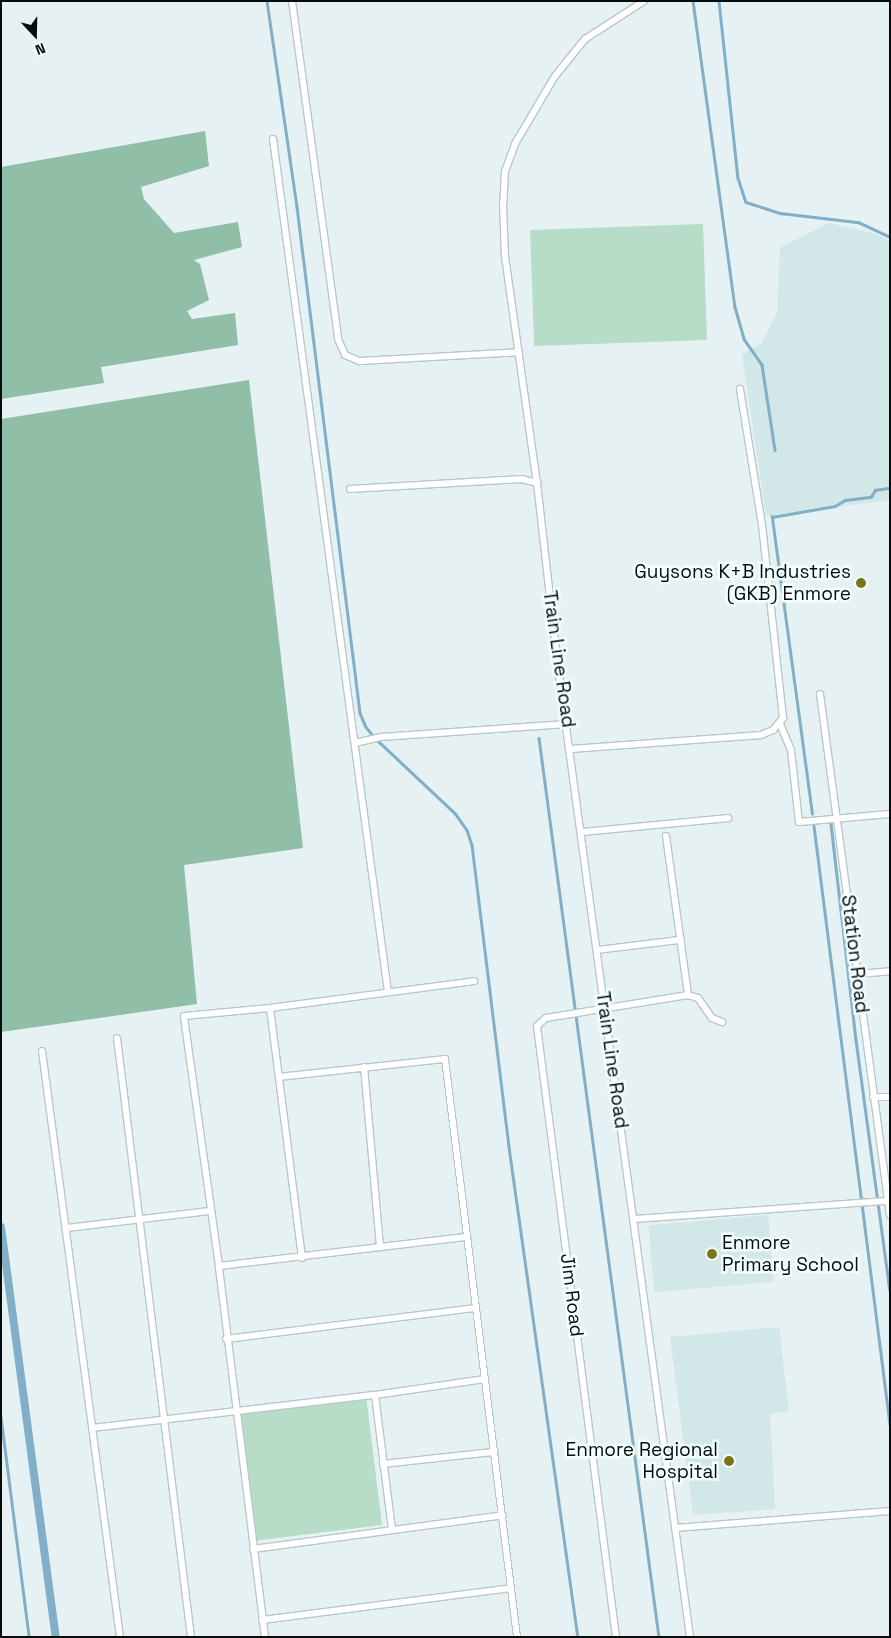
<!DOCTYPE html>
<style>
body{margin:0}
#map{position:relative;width:891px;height:1638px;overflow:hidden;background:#e5f1f2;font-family:"Space Grotesk",sans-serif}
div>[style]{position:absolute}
.built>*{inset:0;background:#d1e7e8;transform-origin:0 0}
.green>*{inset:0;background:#b7ddc9;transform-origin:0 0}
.forest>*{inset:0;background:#90bea6}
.stream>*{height:2.5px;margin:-1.25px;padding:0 1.25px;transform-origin:1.25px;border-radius:1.25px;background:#82aec8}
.canal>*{height:8px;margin:-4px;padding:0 4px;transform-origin:4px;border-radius:4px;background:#82aec8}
.roads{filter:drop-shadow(1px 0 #bac7c7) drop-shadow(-1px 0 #bac7c7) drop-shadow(0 1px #bac7c7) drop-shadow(0 -1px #bac7c7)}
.minor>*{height:6px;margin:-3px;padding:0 3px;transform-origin:3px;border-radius:3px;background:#fff}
.dots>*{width:14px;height:14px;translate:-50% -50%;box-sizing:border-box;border:2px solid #f2ffff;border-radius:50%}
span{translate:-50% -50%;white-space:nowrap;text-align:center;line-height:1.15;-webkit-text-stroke:5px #f2ffff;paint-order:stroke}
.poi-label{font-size:19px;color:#080c0c}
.right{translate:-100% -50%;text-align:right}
.left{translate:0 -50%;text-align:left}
.street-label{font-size:19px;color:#080c0c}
.frame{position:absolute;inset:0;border:2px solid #080c0c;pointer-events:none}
.north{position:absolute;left:10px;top:10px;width:50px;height:50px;-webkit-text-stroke:4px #f2ffff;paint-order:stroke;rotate:159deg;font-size:14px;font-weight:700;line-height:20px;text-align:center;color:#080c0c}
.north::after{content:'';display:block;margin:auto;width:18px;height:22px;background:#080c0c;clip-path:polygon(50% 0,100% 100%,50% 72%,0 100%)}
</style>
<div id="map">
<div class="built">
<i style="clip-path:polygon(829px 223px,879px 235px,890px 242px,890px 500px,766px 516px,742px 354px,761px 344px,777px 313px,780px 248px)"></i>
<i style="left:768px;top:1215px;width:67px;height:120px;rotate:85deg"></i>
<i style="clip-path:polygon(779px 1327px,789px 1411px,770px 1414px,775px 1509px,693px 1515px,670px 1337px)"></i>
</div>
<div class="green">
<i style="left:703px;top:224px;width:116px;height:173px;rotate:88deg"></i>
<i style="left:366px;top:1395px;width:131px;height:126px;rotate:83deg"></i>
</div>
<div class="forest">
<i style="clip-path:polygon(205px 131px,209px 166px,141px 187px,144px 199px,174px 233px,238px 222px,242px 247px,194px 260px,200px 264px,209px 300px,187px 311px,192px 319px,235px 313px,238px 345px,101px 367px,104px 383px,1px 399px,1px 167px)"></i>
<i style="clip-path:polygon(249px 380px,303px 848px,184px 865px,197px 1004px,1px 1032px,1px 419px)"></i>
</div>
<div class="stream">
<i style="left:267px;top:1px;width:208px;rotate:81.7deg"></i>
<i style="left:297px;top:207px;width:510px;rotate:82.9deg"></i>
<i style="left:360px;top:713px;width:15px;rotate:67deg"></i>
<i style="left:366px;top:727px;width:14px;rotate:51deg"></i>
<i style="left:375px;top:738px;width:110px;rotate:43.2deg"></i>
<i style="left:455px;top:813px;width:21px;rotate:55deg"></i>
<i style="left:467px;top:830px;width:16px;rotate:72deg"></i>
<i style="left:472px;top:845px;width:304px;rotate:83deg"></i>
<i style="left:509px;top:1147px;width:495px;rotate:82deg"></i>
<i style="left:693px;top:1px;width:309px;rotate:82.2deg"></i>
<i style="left:735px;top:307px;width:33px;rotate:74deg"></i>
<i style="left:744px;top:339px;width:32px;rotate:55deg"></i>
<i style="left:762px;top:365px;width:86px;rotate:81.3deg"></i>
<i style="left:719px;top:1px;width:178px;rotate:83.9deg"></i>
<i style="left:738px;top:178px;width:25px;rotate:72deg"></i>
<i style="left:746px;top:202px;width:36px;rotate:18deg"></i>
<i style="left:780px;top:213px;width:79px;rotate:6.6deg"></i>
<i style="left:858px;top:222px;width:35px;rotate:25deg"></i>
<i style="left:539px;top:738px;width:907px;rotate:82.4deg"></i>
<i style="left:812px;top:814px;width:300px;rotate:-97.7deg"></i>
<i style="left:772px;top:517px;width:64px;rotate:-9.9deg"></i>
<i style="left:835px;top:506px;width:12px;rotate:-31deg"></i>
<i style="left:845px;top:500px;width:26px;rotate:-7deg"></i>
<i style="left:871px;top:497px;width:8px;rotate:-60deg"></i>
<i style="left:875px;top:490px;width:15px;rotate:-8deg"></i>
<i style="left:831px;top:824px;width:217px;rotate:83.4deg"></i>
<i style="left:856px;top:1040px;width:252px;rotate:82.3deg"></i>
<i style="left:814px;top:826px;width:603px;rotate:82.76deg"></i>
<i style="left:1px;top:1417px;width:222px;rotate:82.7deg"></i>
</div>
<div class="canal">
<i style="left:1px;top:1227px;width:414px;rotate:82.4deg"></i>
</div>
<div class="roads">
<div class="minor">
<i style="left:292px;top:1px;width:341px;rotate:82.2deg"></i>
<i style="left:338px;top:339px;width:17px;rotate:66deg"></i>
<i style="left:345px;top:355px;width:15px;rotate:23deg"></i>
<i style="left:359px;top:361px;width:160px;rotate:-3.2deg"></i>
<i style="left:644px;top:1px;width:70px;rotate:147.2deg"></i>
<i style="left:585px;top:39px;width:48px;rotate:129deg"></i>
<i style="left:555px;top:76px;width:79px;rotate:120.5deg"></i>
<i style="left:515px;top:144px;width:29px;rotate:110deg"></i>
<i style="left:505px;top:171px;width:33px;rotate:93deg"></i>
<i style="left:503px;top:204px;width:52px;rotate:87.8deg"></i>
<i style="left:505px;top:256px;width:229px;rotate:82deg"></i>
<i style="left:537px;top:483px;width:186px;rotate:83.5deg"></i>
<i style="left:558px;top:668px;width:978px;rotate:82.24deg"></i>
<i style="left:273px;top:139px;width:861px;rotate:82.32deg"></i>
<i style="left:350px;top:489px;width:172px;rotate:-3.3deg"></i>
<i style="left:522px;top:479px;width:16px;rotate:15deg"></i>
<i style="left:820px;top:694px;width:526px;rotate:82.35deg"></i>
<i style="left:780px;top:724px;width:28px;rotate:67deg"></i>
<i style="left:791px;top:750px;width:72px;rotate:83.7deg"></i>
<i style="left:799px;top:822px;width:91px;rotate:-5deg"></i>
<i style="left:355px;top:743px;width:27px;rotate:-13deg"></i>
<i style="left:381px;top:737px;width:186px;rotate:-4deg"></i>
<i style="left:571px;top:749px;width:191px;rotate:-4.2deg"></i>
<i style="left:761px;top:735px;width:13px;rotate:-23deg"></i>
<i style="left:773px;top:730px;width:16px;rotate:-50deg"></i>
<i style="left:783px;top:718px;width:194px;rotate:-96.2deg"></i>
<i style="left:762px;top:525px;width:138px;rotate:-99.2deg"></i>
<i style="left:583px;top:832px;width:146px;rotate:-5.5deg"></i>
<i style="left:666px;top:836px;width:161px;rotate:82.1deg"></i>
<i style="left:688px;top:995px;width:10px;rotate:17deg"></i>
<i style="left:698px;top:998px;width:24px;rotate:55deg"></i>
<i style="left:712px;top:1018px;width:11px;rotate:22deg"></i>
<i style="left:597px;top:950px;width:84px;rotate:-6.9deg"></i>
<i style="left:858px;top:974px;width:32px;rotate:-5deg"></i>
<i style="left:270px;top:1008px;width:252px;rotate:82.7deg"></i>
<i style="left:117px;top:1038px;width:604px;rotate:82.96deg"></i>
<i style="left:42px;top:1051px;width:591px;rotate:82.42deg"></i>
<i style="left:364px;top:1067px;width:181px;rotate:84.9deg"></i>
<i style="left:279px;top:1077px;width:167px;rotate:-6.2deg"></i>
<i style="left:445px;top:1059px;width:582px;rotate:82.9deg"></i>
<i style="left:873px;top:1097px;width:17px"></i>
<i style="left:634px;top:1219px;width:254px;rotate:-4.1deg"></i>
<i style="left:67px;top:1228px;width:143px;rotate:-6.8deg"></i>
<i style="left:219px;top:1266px;width:250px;rotate:-6.7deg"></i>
<i style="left:226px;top:1339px;width:252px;rotate:-7.1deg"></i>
<i style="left:375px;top:1395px;width:136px;rotate:82.8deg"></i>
<i style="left:92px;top:1428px;width:285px;rotate:-6.7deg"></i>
<i style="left:375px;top:1395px;width:111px;rotate:-8.3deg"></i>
<i style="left:383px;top:1464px;width:112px;rotate:-6.2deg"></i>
<i style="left:675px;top:1528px;width:216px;rotate:-4.5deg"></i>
<i style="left:253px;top:1549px;width:252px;rotate:-7.7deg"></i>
<i style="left:262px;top:1620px;width:251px;rotate:-7.3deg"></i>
<i style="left:265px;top:1637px;width:374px;rotate:-97.1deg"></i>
<i style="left:219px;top:1266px;width:252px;rotate:-98deg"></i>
<i style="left:184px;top:1016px;width:86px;rotate:-5.3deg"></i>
<i style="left:270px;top:1008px;width:206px;rotate:-7.5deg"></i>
<i style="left:616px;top:1637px;width:616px;rotate:-97.37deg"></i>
<i style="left:537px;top:1026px;width:12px;rotate:-42deg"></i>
<i style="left:546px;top:1018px;width:144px;rotate:-9.2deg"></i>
</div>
</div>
<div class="dots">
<i style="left:861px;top:583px;background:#7b761b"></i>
<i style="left:712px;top:1254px;background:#7b761b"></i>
<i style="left:729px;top:1461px;background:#7b761b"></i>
</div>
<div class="poi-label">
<span class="right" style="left:851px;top:583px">Guysons K+B Industries<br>(GKB) Enmore</span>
<span class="left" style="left:722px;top:1254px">Enmore<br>Primary School</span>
<span class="right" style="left:718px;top:1461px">Enmore Regional<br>Hospital</span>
</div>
<div class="street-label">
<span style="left:559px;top:659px;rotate:82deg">Train Line Road</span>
<span style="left:855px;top:954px;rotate:83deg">Station Road</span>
<span style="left:612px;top:1060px;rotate:82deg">Train Line Road</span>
<span style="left:572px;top:1295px;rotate:83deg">Jim Road</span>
</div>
<div class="frame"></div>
<div class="north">N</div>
</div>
